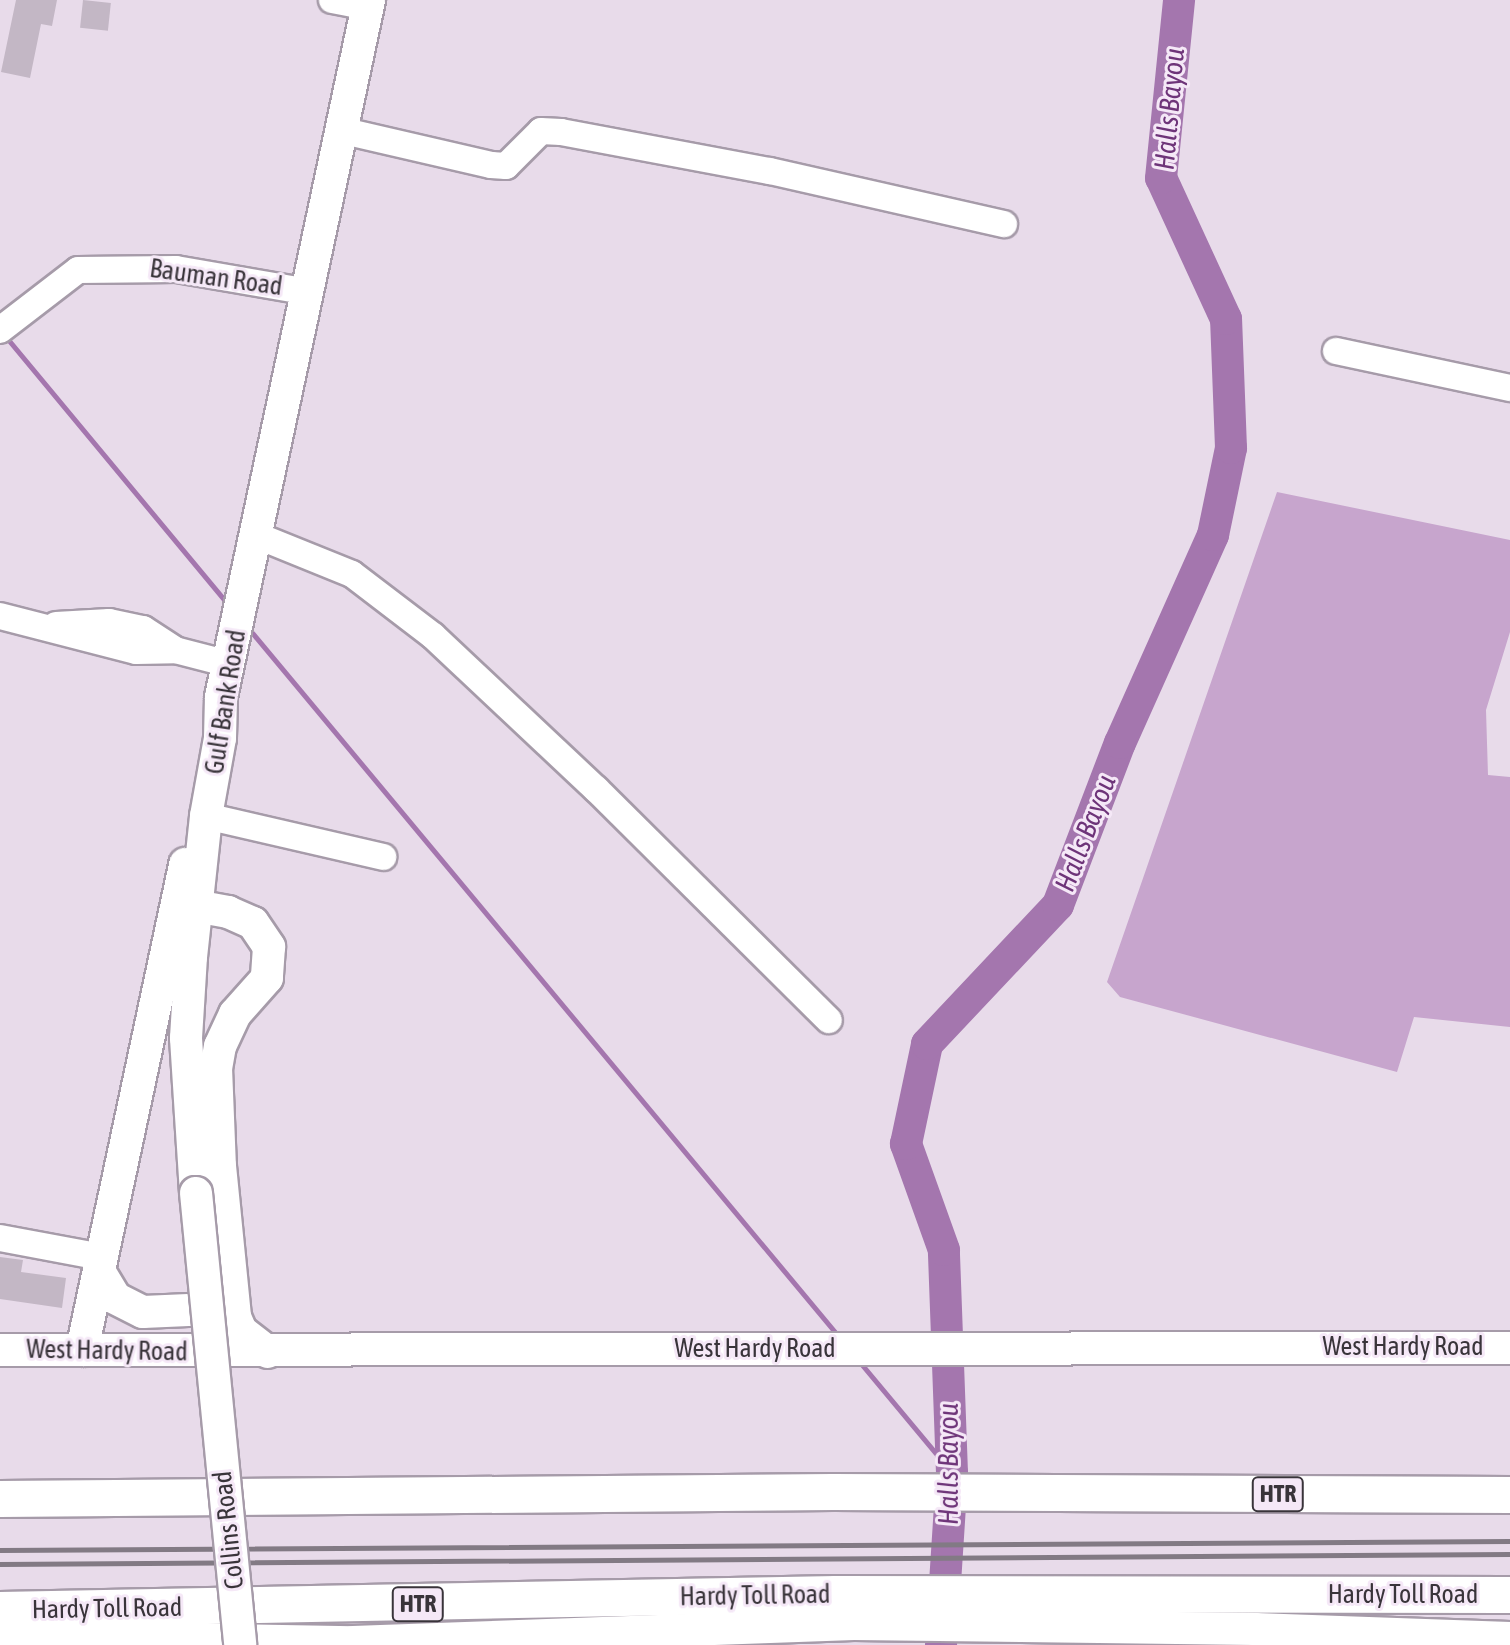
<!DOCTYPE html>
<style>
body{margin:0}
#map{position:relative;width:1510px;height:1645px;overflow:hidden;background:#e8dbea;font-family:"Asap Condensed",sans-serif}
div>[style]{position:absolute}
.green>*{inset:0;background:#c7a5cd}
.stream>*{height:5px;margin:-2.5px;padding:0 2.5px;transform-origin:2.5px;border-radius:2.5px;background:#a476ae}
.river>*{height:32px;margin:-16px;padding:0 16px;transform-origin:16px;border-radius:16px;background:#a476ae}
.building>*{inset:0;background:#c3b7c5;transform-origin:0 0}
.roads{filter:drop-shadow(2px 0 #a69ba9) drop-shadow(-2px 0 #a69ba9) drop-shadow(0 2px #a69ba9) drop-shadow(0 -2px #a69ba9)}
.minor>*{height:26px;margin:-13px;padding:0 13px;transform-origin:13px;border-radius:13px;background:#fff}
.major>*{height:32px;margin:-16px;padding:0 16px;transform-origin:16px;border-radius:16px;background:#fff}
.highway>*{height:36px;margin:-18px;padding:0 18px;transform-origin:18px;border-radius:18px;background:#fff}
.rail>*{height:5px;margin:-2.5px;padding:0 2.5px;transform-origin:2.5px;border-radius:2.5px;background:#827a84}
.bridges{filter:drop-shadow(2px 0 #a69ba9) drop-shadow(-2px 0 #a69ba9) drop-shadow(0 2px #a69ba9) drop-shadow(0 -2px #a69ba9)}
.major-bridge>*{height:32px;margin:-16px;padding:0 16px;transform-origin:16px;border-radius:16px;background:#fff}
span{translate:-50% -50%;white-space:nowrap;text-align:center;line-height:1.15;-webkit-text-stroke:6px #f5e8f7;paint-order:stroke}
.shield-label span{padding:2px 6px;background:#f5e8f7;border:2px solid;border-radius:6px;-webkit-text-stroke-width:0}
.shield-label{font-size:24px;color:#39343a;font-weight:700}
.street-label{font-size:26px;color:#39343a}
.water-label{font-size:28px;color:#6e3479;font-style:italic}
</style>
<div id="map">
<div class="green">
<i style="clip-path:polygon(1277px 492px,1510px 540px,1510px 632px,1486px 710px,1488px 775px,1510px 777px,1510px 1027px,1414px 1017px,1397px 1072px,1120px 997px,1107px 982px)"></i>
</div>
<div class="stream">
<i style="left:6px;top:337px;width:346px;rotate:50.3deg"></i>
<i style="left:249px;top:629px;width:922px;rotate:50.19deg"></i>
<i style="left:858px;top:1360px;width:147px;rotate:50.2deg"></i>
</div>
<div class="river">
<i style="left:941px;top:1645px;width:172px;rotate:-86.3deg"></i>
<i style="left:952px;top:1473px;width:223px;rotate:-92.1deg"></i>
<i style="left:944px;top:1250px;width:113px;rotate:-109.7deg"></i>
<i style="left:906px;top:1144px;width:102px;rotate:-78.1deg"></i>
<i style="left:927px;top:1044px;width:191px;rotate:-46.7deg"></i>
<i style="left:1058px;top:905px;width:173px;rotate:-69.1deg"></i>
<i style="left:1120px;top:743px;width:228px;rotate:-65.9deg"></i>
<i style="left:1213px;top:535px;width:89px;rotate:-78.3deg"></i>
<i style="left:1231px;top:448px;width:129px;rotate:-92.2deg"></i>
<i style="left:1226px;top:319px;width:155px;rotate:-114.7deg"></i>
<i style="left:1161px;top:178px;width:179px;rotate:-84.2deg"></i>
</div>
<div class="building">
<i style="clip-path:polygon(16px 0,57px 0,52px 26px,41px 24px,30px 78px,1px 72px)"></i>
<i style="left:83px;top:0;width:28px;height:28px;rotate:6deg"></i>
<i style="clip-path:polygon(0 1257px,23px 1260px,21px 1272px,66px 1278px,62px 1308px,0 1299px)"></i>
</div>
<div class="roads">
<div class="minor">
<i style="left:332px;top:0;width:36px;rotate:11deg"></i>
<i style="left:344px;top:131px;width:151px;rotate:13deg"></i>
<i style="left:491px;top:165px;width:15px;rotate:4deg"></i>
<i style="left:506px;top:166px;width:49px;rotate:-45deg"></i>
<i style="left:541px;top:131px;width:20px;rotate:3deg"></i>
<i style="left:561px;top:132px;width:213px;rotate:10.6deg"></i>
<i style="left:770px;top:171px;width:240px;rotate:12.8deg"></i>
<i style="left:0;top:330px;width:98px;rotate:-37.6deg"></i>
<i style="left:78px;top:270px;width:98px;rotate:-0.6deg"></i>
<i style="left:176px;top:269px;width:135px;rotate:9.8deg"></i>
<i style="left:1336px;top:351px;width:178px;rotate:12deg"></i>
<i style="left:258px;top:536px;width:101px;rotate:22deg"></i>
<i style="left:352px;top:574px;width:102px;rotate:37.4deg"></i>
<i style="left:433px;top:636px;width:224px;rotate:43.2deg"></i>
<i style="left:596px;top:789px;width:328px;rotate:44.8deg"></i>
<i style="left:0;top:616px;width:140px;rotate:14.4deg"></i>
<i style="left:136px;top:651px;width:39px;rotate:-1deg"></i>
<i style="left:175px;top:650px;width:56px;rotate:14.5deg"></i>
<i style="left:56px;top:625px;width:53px;rotate:-3.2deg"></i>
<i style="left:109px;top:622px;width:35px;rotate:12deg"></i>
<i style="left:143px;top:629px;width:38px;rotate:33deg"></i>
<i style="left:206px;top:816px;width:182px;rotate:13deg"></i>
<i style="left:0;top:1238px;width:104px;rotate:10.6deg"></i>
</div>
<div class="major">
<i style="left:179px;top:903px;width:50px;rotate:10.4deg"></i>
<i style="left:228px;top:912px;width:27px;rotate:24deg"></i>
<i style="left:253px;top:923px;width:29px;rotate:56deg"></i>
<i style="left:269px;top:947px;width:31px;rotate:94deg"></i>
<i style="left:267px;top:978px;width:48px;rotate:131.6deg"></i>
<i style="left:235px;top:1014px;width:35px;rotate:115deg"></i>
<i style="left:220px;top:1046px;width:22px;rotate:100deg"></i>
<i style="left:216px;top:1068px;width:98px;rotate:87.7deg"></i>
<i style="left:220px;top:1166px;width:152px;rotate:84.3deg"></i>
<i style="left:235px;top:1317px;width:15px;rotate:67deg"></i>
<i style="left:241px;top:1331px;width:34px;rotate:38deg"></i>
<i style="left:196px;top:1193px;width:155px;rotate:-93.7deg"></i>
<i style="left:186px;top:1038px;width:81px;rotate:-86.5deg"></i>
<i style="left:191px;top:957px;width:142px;rotate:-83.9deg"></i>
<i style="left:206px;top:816px;width:79px;rotate:-79.8deg"></i>
<i style="left:220px;top:738px;width:41px;rotate:-88.6deg"></i>
<i style="left:221px;top:697px;width:713px;rotate:-78.01deg"></i>
<i style="left:99px;top:1271px;width:31px;rotate:59deg"></i>
<i style="left:115px;top:1298px;width:31px;rotate:27deg"></i>
<i style="left:143px;top:1312px;width:68px;rotate:-2.5deg"></i>
<i style="left:211px;top:1309px;width:21px;rotate:-39deg"></i>
<i style="left:0;top:1350px;width:1510px;rotate:-0.08deg"></i>
<i style="left:82px;top:1350px;width:497px;rotate:-78deg"></i>
<i style="left:0;top:1636px;width:353px;rotate:1deg"></i>
<i style="left:353px;top:1642px;width:501px;rotate:-2.06deg"></i>
<i style="left:854px;top:1624px;width:401px;rotate:0.7deg"></i>
<i style="left:1255px;top:1629px;width:255px;rotate:2deg"></i>
</div>
<div class="highway">
<i style="left:0;top:1499px;width:833px;rotate:-0.48deg"></i>
<i style="left:833px;top:1492px;width:677px;rotate:0.25deg"></i>
<i style="left:0;top:1610px;width:836px;rotate:-1.1deg"></i>
<i style="left:836px;top:1594px;width:674px;rotate:0.09deg"></i>
</div>
</div>
<div class="rail">
<i style="left:0;top:1550px;width:1510px;rotate:-0.34deg"></i>
<i style="left:0;top:1564px;width:1510px;rotate:-0.38deg"></i>
</div>
<div class="bridges">
<div class="major-bridge">
<i style="left:196px;top:1193px;width:454px;rotate:84.4deg"></i>
</div>
</div>
<div class="shield-label">
<span style="left:1278px;top:1494px">HTR</span>
<span style="left:418px;top:1604px">HTR</span>
</div>
<div class="street-label">
<span style="left:216px;top:278px;rotate:8deg">Bauman Road</span>
<span style="left:226px;top:702px;rotate:-81deg">Gulf Bank Road</span>
<span style="left:1403px;top:1347px">West Hardy Road</span>
<span style="left:755px;top:1349px">West Hardy Road</span>
<span style="left:107px;top:1351px;rotate:1deg">West Hardy Road</span>
<span style="left:229px;top:1530px;rotate:-96deg">Collins Road</span>
<span style="left:1403px;top:1595px">Hardy Toll Road</span>
<span style="left:755px;top:1596px;rotate:-1deg">Hardy Toll Road</span>
<span style="left:107px;top:1609px;rotate:-1deg">Hardy Toll Road</span>
</div>
<div class="water-label">
<span style="left:1169px;top:109px;rotate:-85deg">Halls Bayou</span>
<span style="left:1085px;top:833px;rotate:-69deg">Halls Bayou</span>
<span style="left:948px;top:1464px;rotate:-90deg">Halls Bayou</span>
</div>
</div>
